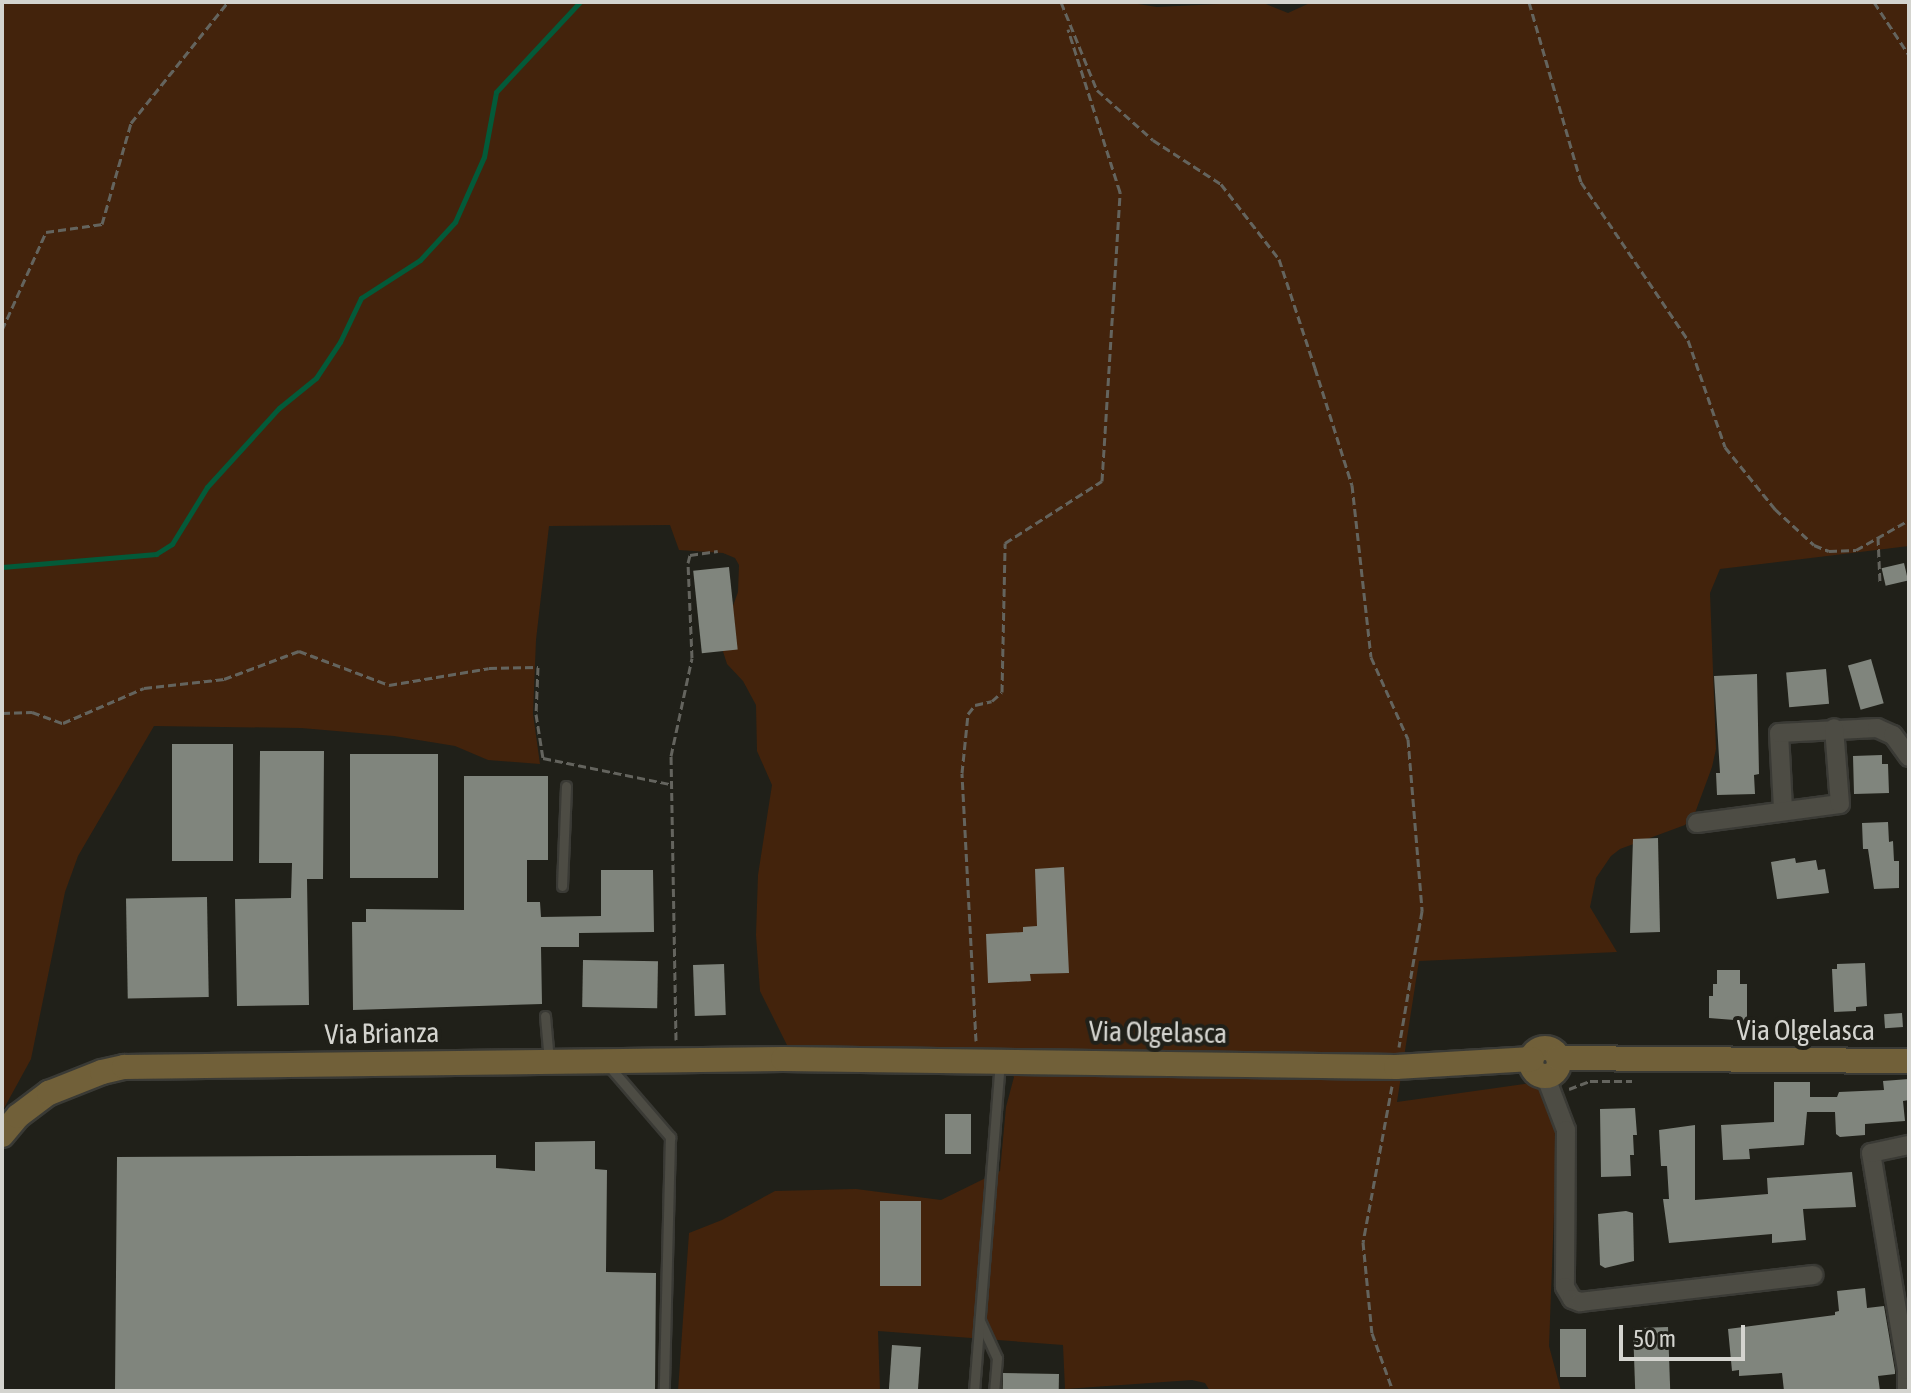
<!DOCTYPE html>
<style>
body{margin:0}
#map{position:relative;width:1911px;height:1393px;overflow:hidden;background:#202019;font-family:"Asap Condensed",sans-serif}
div>[style]{position:absolute}
.green>*{inset:0;background:#43230c}
.stream>*{height:5px;margin:-2.5px;padding:0 2.5px;transform-origin:2.5px;border-radius:2.5px;background:#035a39}
.building>*{inset:0;background:#80857d;transform-origin:0 0}
.path>*{height:3px;margin-top:-1.5px;transform-origin:0;background:repeating-linear-gradient(90deg,#64645e 0 8px,transparent 0 12px)}
.roads{filter:drop-shadow(2px 0 #3a3a35) drop-shadow(-2px 0 #3a3a35) drop-shadow(0 2px #3a3a35) drop-shadow(0 -2px #3a3a35)}
.lane>*{height:9px;margin:-4.5px;padding:0 4.5px;transform-origin:4.5px;border-radius:4.5px;background:#4d4c44}
.street>*{height:18px;margin:-9px;padding:0 9px;transform-origin:9px;border-radius:9px;background:#4d4c44}
.secondary>*{height:24px;margin:-12px;padding:0 12px;transform-origin:12px;border-radius:12px;background:#716039}
.secondary>.ring{margin:-12px;padding:0;box-sizing:content-box;background:none;border:24px solid #716039;border-radius:50%}
span{translate:-50% -50%;white-space:nowrap;text-align:center;line-height:1.15;-webkit-text-stroke:8px #202019;paint-order:stroke}
.street-label{font-size:28px;color:#d4d4cf}
.frame{position:absolute;inset:0;border:4px solid #d4d4cf;pointer-events:none}
.scale{position:absolute;left:1619px;top:1325px;width:126px;height:36px;box-sizing:border-box;border:4px solid #d4d4cf;border-top:0;padding-left:10px;font-size:24px;line-height:28px;white-space:nowrap;color:#d4d4cf;-webkit-text-stroke:6px #202019;paint-order:stroke}
</style>
<div id="map">
<div class="green">
<i style="clip-path:polygon(2px 2px,1125px 2px,1157px 7px,1261px 2px,1288px 13px,1312px 2px,1909px 2px,1909px 546px,1720px 569px,1710px 593px,1716px 749px,1712px 767px,1695px 813px,1685px 825px,1620px 849px,1611px 856px,1596px 878px,1590px 907px,1617px 952px,1419px 961px,1397px 1102px,1559px 1079px,1549px 1346px,1561px 1391px,1210px 1391px,1205px 1383px,1192px 1380px,1065px 1389px,1063px 1345px,878px 1331px,880px 1391px,678px 1391px,689px 1233px,722px 1220px,775px 1191px,856px 1189px,941px 1200px,1000px 1171px,1006px 1107px,1014px 1077px,1000px 1060px,792px 1055px,760px 991px,756px 935px,758px 875px,772px 785px,757px 751px,756px 705px,743px 681px,727px 664px,720px 642px,738px 592px,739px 565px,735px 558px,723px 553px,679px 550px,670px 525px,549px 526px,536px 640px,533px 714px,540px 764px,488px 760px,455px 746px,394px 736px,301px 728px,154px 726px,78px 856px,65px 892px,31px 1059px,2px 1112px)"></i>
</div>
<div class="stream">
<i style="left:2px;top:567px;width:155px;rotate:-4.8deg"></i>
<i style="left:156px;top:554px;width:19px;rotate:-32deg"></i>
<i style="left:172px;top:544px;width:67px;rotate:-58.4deg"></i>
<i style="left:207px;top:487px;width:107px;rotate:-47.7deg"></i>
<i style="left:279px;top:408px;width:48px;rotate:-39deg"></i>
<i style="left:316px;top:378px;width:43px;rotate:-56.3deg"></i>
<i style="left:340px;top:342px;width:49px;rotate:-64.5deg"></i>
<i style="left:361px;top:298px;width:70px;rotate:-32.8deg"></i>
<i style="left:420px;top:260px;width:52px;rotate:-47.4deg"></i>
<i style="left:455px;top:222px;width:71px;rotate:-66deg"></i>
<i style="left:484px;top:157px;width:66px;rotate:-79.5deg"></i>
<i style="left:496px;top:92px;width:123px;rotate:-47deg"></i>
</div>
<div class="building">
<i style="left:1904px;top:563px;width:18px;height:23px;rotate:77deg"></i>
<i style="left:729px;top:567px;width:83px;height:36px;rotate:84deg"></i>
<i style="left:1871px;top:659px;width:46px;height:24px;rotate:74deg"></i>
<i style="left:1826px;top:669px;width:35px;height:40px;rotate:85deg"></i>
<i style="clip-path:polygon(1757px 674px,1759px 774px,1754px 775px,1755px 794px,1717px 795px,1716px 773px,1720px 773px,1714px 676px)"></i>
<i style="left:172px;top:744px;width:61px;height:117px"></i>
<i style="clip-path:polygon(260px 751px,324px 751px,323px 879px,307px 879px,309px 1005px,237px 1006px,235px 899px,291px 898px,292px 863px,259px 863px)"></i>
<i style="left:438px;top:754px;width:124px;height:88px;rotate:90deg"></i>
<i style="clip-path:polygon(1882px 755px,1882px 764px,1888px 764px,1889px 793px,1854px 794px,1853px 756px)"></i>
<i style="clip-path:polygon(464px 776px,548px 776px,548px 860px,527px 860px,527px 902px,540px 902px,541px 917px,601px 916px,601px 870px,653px 870px,654px 932px,579px 933px,579px 947px,541px 947px,542px 1004px,353px 1010px,352px 922px,366px 922px,366px 909px,464px 910px)"></i>
<i style="clip-path:polygon(1888px 822px,1889px 842px,1893px 841px,1894px 861px,1899px 861px,1899px 888px,1874px 889px,1868px 849px,1863px 849px,1862px 823px)"></i>
<i style="clip-path:polygon(1658px 838px,1660px 932px,1630px 933px,1633px 839px)"></i>
<i style="clip-path:polygon(1795px 858px,1796px 863px,1816px 860px,1818px 870px,1825px 869px,1829px 893px,1777px 899px,1771px 862px)"></i>
<i style="clip-path:polygon(1064px 867px,1069px 973px,1030px 974px,1031px 981px,988px 983px,986px 934px,1023px 932px,1023px 927px,1037px 926px,1035px 869px)"></i>
<i style="left:207px;top:897px;width:100px;height:81px;rotate:89deg"></i>
<i style="left:583px;top:960px;width:75px;height:47px;rotate:1deg"></i>
<i style="clip-path:polygon(1865px 963px,1867px 1006px,1856px 1007px,1856px 1011px,1834px 1012px,1832px 969px,1837px 969px,1837px 964px)"></i>
<i style="left:724px;top:964px;width:51px;height:31px;rotate:88deg"></i>
<i style="clip-path:polygon(1717px 970px,1740px 970px,1740px 984px,1747px 984px,1747px 1021px,1709px 1018px,1709px 996px,1713px 996px,1713px 984px,1717px 984px)"></i>
<i style="left:1902px;top:1013px;width:14px;height:18px;rotate:86deg"></i>
<i style="clip-path:polygon(1909px 1079px,1909px 1100px,1903px 1101px,1905px 1121px,1865px 1124px,1865px 1135px,1840px 1137px,1836px 1134px,1835px 1112px,1807px 1112px,1804px 1145px,1749px 1149px,1750px 1159px,1723px 1160px,1721px 1125px,1774px 1122px,1774px 1082px,1810px 1082px,1810px 1097px,1837px 1097px,1839px 1092px,1884px 1090px,1883px 1081px)"></i>
<i style="clip-path:polygon(1635px 1108px,1637px 1135px,1633px 1135px,1634px 1155px,1630px 1155px,1631px 1176px,1601px 1177px,1600px 1109px)"></i>
<i style="left:945px;top:1114px;width:26px;height:40px"></i>
<i style="clip-path:polygon(1695px 1125px,1695px 1200px,1768px 1194px,1767px 1178px,1852px 1172px,1856px 1207px,1803px 1209px,1806px 1240px,1772px 1243px,1772px 1234px,1669px 1243px,1663px 1199px,1669px 1199px,1667px 1166px,1661px 1166px,1659px 1130px)"></i>
<i style="clip-path:polygon(595px 1141px,595px 1169px,607px 1170px,606px 1272px,656px 1273px,655px 1391px,115px 1391px,117px 1157px,496px 1155px,496px 1168px,535px 1171px,535px 1142px)"></i>
<i style="left:880px;top:1201px;width:41px;height:85px"></i>
<i style="clip-path:polygon(1626px 1211px,1633px 1213px,1634px 1261px,1605px 1268px,1600px 1265px,1598px 1214px)"></i>
<i style="clip-path:polygon(1865px 1288px,1867px 1308px,1884px 1306px,1895px 1371px,1895px 1374px,1878px 1376px,1880px 1391px,1784px 1391px,1782px 1373px,1739px 1376px,1739px 1370px,1732px 1371px,1728px 1329px,1835px 1315px,1835px 1312px,1839px 1311px,1837px 1291px)"></i>
<i style="left:1668px;top:1327px;width:64px;height:35px;rotate:88deg"></i>
<i style="left:1560px;top:1329px;width:26px;height:48px"></i>
<i style="left:892px;top:1345px;width:29px;height:46px;rotate:4deg"></i>
<i style="left:1003px;top:1373px;width:56px;height:18px;rotate:1deg"></i>
</div>
<div class="path">
<i style="left:1061px;top:2px;width:95px;rotate:67.8deg"></i>
<i style="left:1097px;top:90px;width:75px;rotate:41.8deg"></i>
<i style="left:1153px;top:140px;width:81px;rotate:32.9deg"></i>
<i style="left:1221px;top:184px;width:95px;rotate:52.3deg"></i>
<i style="left:1279px;top:259px;width:115px;rotate:71.7deg"></i>
<i style="left:1315px;top:368px;width:123px;rotate:72.5deg"></i>
<i style="left:1352px;top:485px;width:173px;rotate:83.7deg"></i>
<i style="left:1371px;top:657px;width:90px;rotate:65.7deg"></i>
<i style="left:1408px;top:739px;width:173px;rotate:85.3deg"></i>
<i style="left:1422px;top:911px;width:138px;rotate:99.6deg"></i>
<i style="left:1529px;top:2px;width:187px;rotate:73.9deg"></i>
<i style="left:1581px;top:182px;width:191px;rotate:55.9deg"></i>
<i style="left:1688px;top:340px;width:113px;rotate:70.9deg"></i>
<i style="left:1725px;top:447px;width:80px;rotate:51.1deg"></i>
<i style="left:1775px;top:509px;width:53px;rotate:42.7deg"></i>
<i style="left:1814px;top:545px;width:16px;rotate:22deg"></i>
<i style="left:1829px;top:551px;width:27px;rotate:-2deg"></i>
<i style="left:1856px;top:550px;width:61px;rotate:-29.5deg"></i>
<i style="left:1874px;top:2px;width:64px;rotate:56.6deg"></i>
<i style="left:2px;top:330px;width:107px;rotate:-65.8deg"></i>
<i style="left:46px;top:232px;width:57px;rotate:-8.1deg"></i>
<i style="left:102px;top:224px;width:105px;rotate:-74deg"></i>
<i style="left:131px;top:123px;width:155px;rotate:-51.3deg"></i>
<i style="left:1878px;top:537px;width:46px;rotate:87.5deg"></i>
<i style="left:2px;top:713px;width:30px;rotate:-2deg"></i>
<i style="left:32px;top:712px;width:33px;rotate:20deg"></i>
<i style="left:63px;top:723px;width:88px;rotate:-23.4deg"></i>
<i style="left:144px;top:688px;width:81px;rotate:-6.4deg"></i>
<i style="left:224px;top:679px;width:80px;rotate:-20.5deg"></i>
<i style="left:299px;top:651px;width:96px;rotate:20.7deg"></i>
<i style="left:389px;top:685px;width:101px;rotate:-9.6deg"></i>
<i style="left:489px;top:668px;width:49px;rotate:-1.2deg"></i>
<i style="left:538px;top:667px;width:47px;rotate:92.4deg"></i>
<i style="left:536px;top:714px;width:45px;rotate:81deg"></i>
<i style="left:543px;top:758px;width:130px;rotate:11.6deg"></i>
<i style="left:676px;top:1040px;width:284px;rotate:-91deg"></i>
<i style="left:671px;top:756px;width:100px;rotate:-77.9deg"></i>
<i style="left:692px;top:658px;width:95px;rotate:-92.4deg"></i>
<i style="left:688px;top:563px;width:8px;rotate:-76deg"></i>
<i style="left:690px;top:555px;width:28px;rotate:-8deg"></i>
<i style="left:976px;top:1041px;width:268px;rotate:-93deg"></i>
<i style="left:962px;top:773px;width:59px;rotate:-84.2deg"></i>
<i style="left:968px;top:714px;width:11px;rotate:-52deg"></i>
<i style="left:975px;top:705px;width:17px;rotate:-13deg"></i>
<i style="left:992px;top:701px;width:13px;rotate:-42deg"></i>
<i style="left:1002px;top:692px;width:149px;rotate:-88.8deg"></i>
<i style="left:1005px;top:543px;width:115px;rotate:-32.6deg"></i>
<i style="left:1102px;top:481px;width:290px;rotate:-86.4deg"></i>
<i style="left:1120px;top:192px;width:171px;rotate:-107.7deg"></i>
<i style="left:1392px;top:1086px;width:159px;rotate:100.5deg"></i>
<i style="left:1363px;top:1242px;width:91px;rotate:84.4deg"></i>
<i style="left:1372px;top:1333px;width:62px;rotate:70.1deg"></i>
<i style="left:1569px;top:1089px;width:22px;rotate:-21deg"></i>
<i style="left:1590px;top:1081px;width:42px"></i>
</div>
<div class="roads">
<div class="lane">
<i style="left:562px;top:886px;width:100px;rotate:-87.7deg"></i>
<i style="left:545px;top:1016px;width:45px;rotate:84.9deg"></i>
<i style="left:609px;top:1066px;width:94px;rotate:49.3deg"></i>
<i style="left:670px;top:1137px;width:254px;rotate:91.4deg"></i>
<i style="left:980px;top:1321px;width:41px;rotate:65.3deg"></i>
<i style="left:997px;top:1358px;width:33px;rotate:95deg"></i>
<i style="left:974px;top:1391px;width:330px;rotate:-85.5deg"></i>
</div>
<div class="street">
<i style="left:1783px;top:809px;width:76px;rotate:-93deg"></i>
<i style="left:1779px;top:733px;width:98px;rotate:-2.9deg"></i>
<i style="left:1877px;top:728px;width:17px;rotate:24deg"></i>
<i style="left:1893px;top:735px;width:27px;rotate:54deg"></i>
<i style="left:1697px;top:823px;width:144px;rotate:-7.6deg"></i>
<i style="left:1840px;top:804px;width:76px;rotate:-94.5deg"></i>
<i style="left:1545px;top:1075px;width:59px;rotate:69.1deg"></i>
<i style="left:1566px;top:1130px;width:157px;rotate:90.4deg"></i>
<i style="left:1565px;top:1287px;width:14px;rotate:60deg"></i>
<i style="left:1572px;top:1299px;width:9px;rotate:21deg"></i>
<i style="left:1580px;top:1302px;width:235px;rotate:-6.6deg"></i>
<i style="left:1907px;top:1391px;width:21px;rotate:-90deg"></i>
<i style="left:1907px;top:1370px;width:220px;rotate:-99.4deg"></i>
<i style="left:1871px;top:1153px;width:39px;rotate:-12deg"></i>
</div>
<div class="secondary">
<i class="ring" style="left:1531px;top:1048px;width:4px;height:4px"></i>
<i style="left:1558px;top:1058px;width:351px;rotate:0.5deg"></i>
<i style="left:2px;top:1135px;width:25px;rotate:-50deg"></i>
<i style="left:18px;top:1116px;width:39px;rotate:-37deg"></i>
<i style="left:49px;top:1093px;width:57px;rotate:-21.6deg"></i>
<i style="left:102px;top:1072px;width:23px;rotate:-13deg"></i>
<i style="left:124px;top:1067px;width:659px;rotate:-0.7deg"></i>
<i style="left:783px;top:1059px;width:613px;rotate:0.75deg"></i>
<i style="left:1396px;top:1067px;width:136px;rotate:-3.4deg"></i>
</div>
</div>
<div class="street-label">
<span style="left:1806px;top:1030px">Via Olgelasca</span>
<span style="left:1158px;top:1032px;rotate:1deg">Via Olgelasca</span>
<span style="left:382px;top:1033px;rotate:-1deg">Via Brianza</span>
</div>
<div class="frame"></div>
<div class="scale">50 m</div>
</div>
